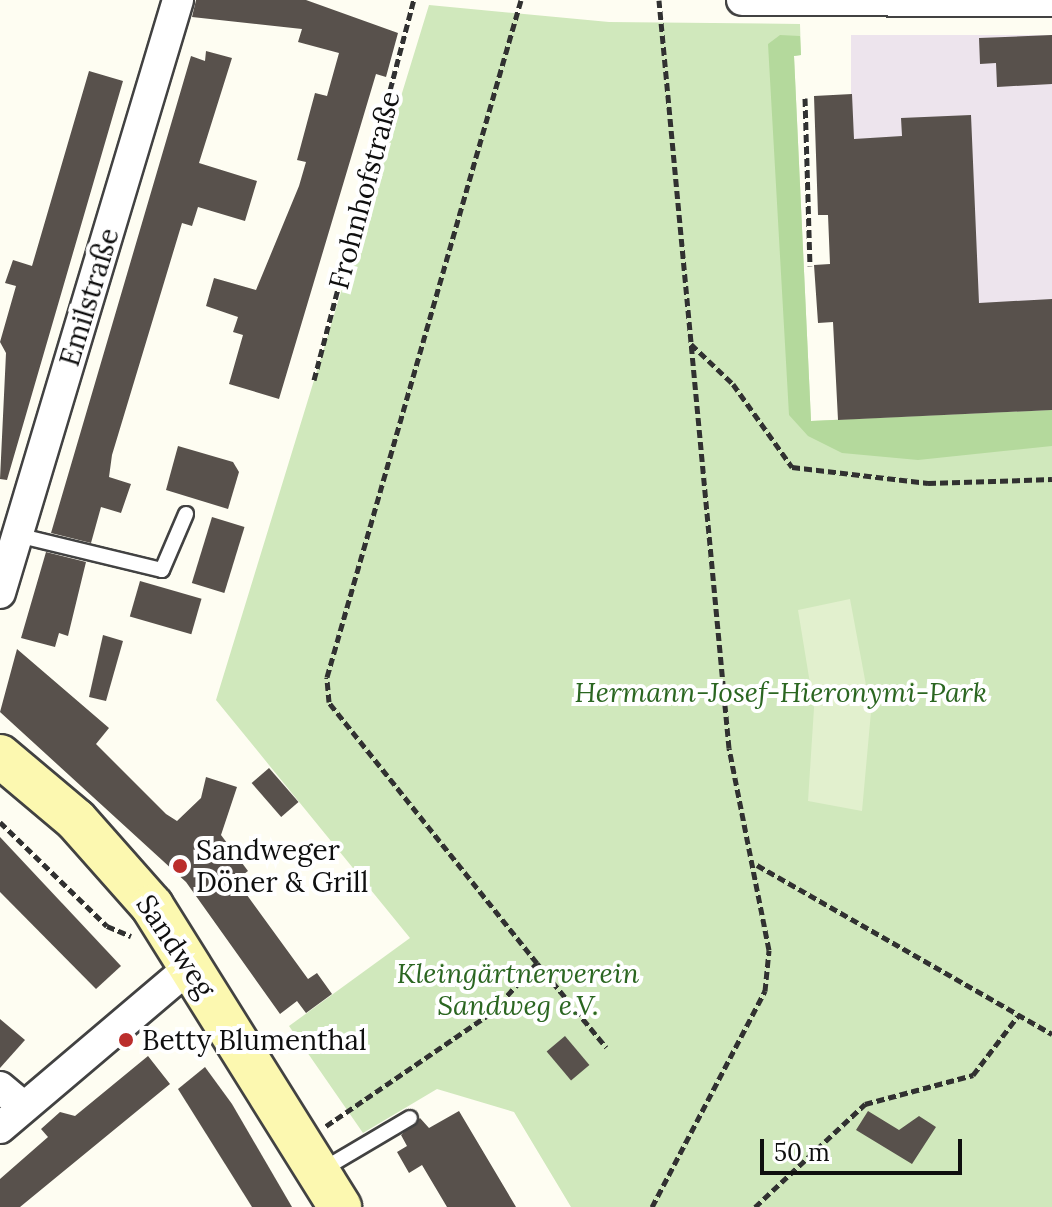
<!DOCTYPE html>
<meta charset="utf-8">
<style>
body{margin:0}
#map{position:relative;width:1052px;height:1207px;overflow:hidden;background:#fefdf2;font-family:Lora,serif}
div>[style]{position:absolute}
.industrial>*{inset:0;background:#ede4ed;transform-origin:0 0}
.green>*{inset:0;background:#d0e8bc}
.forest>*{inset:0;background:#b4d99c}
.pitch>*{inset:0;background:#e2f0ce}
.building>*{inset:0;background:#58514c;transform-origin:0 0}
.path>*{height:5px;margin-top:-2.5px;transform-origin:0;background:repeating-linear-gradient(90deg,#313131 0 8px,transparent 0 12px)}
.roads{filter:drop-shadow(2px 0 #424242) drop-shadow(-2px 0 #424242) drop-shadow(0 2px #424242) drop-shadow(0 -2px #424242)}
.lane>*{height:14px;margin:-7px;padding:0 7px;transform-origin:7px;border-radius:7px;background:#fff}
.street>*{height:30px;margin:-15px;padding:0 15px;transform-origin:15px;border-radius:15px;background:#fff}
.secondary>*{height:42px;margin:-21px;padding:0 21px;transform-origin:21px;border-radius:21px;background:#fcf8b0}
.dots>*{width:22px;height:22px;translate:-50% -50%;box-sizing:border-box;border:4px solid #fff;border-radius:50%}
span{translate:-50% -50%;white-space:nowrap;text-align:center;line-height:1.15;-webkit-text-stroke:8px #fff;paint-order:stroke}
.street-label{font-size:28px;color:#0f0f0f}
.park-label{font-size:28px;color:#2b6621;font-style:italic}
.poi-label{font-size:28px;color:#0f0f0f}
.left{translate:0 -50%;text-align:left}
.scale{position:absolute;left:760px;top:1139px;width:202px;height:36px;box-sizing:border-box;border:4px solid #0f0f0f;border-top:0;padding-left:10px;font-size:24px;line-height:28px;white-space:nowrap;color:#0f0f0f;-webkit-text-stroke:6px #fff;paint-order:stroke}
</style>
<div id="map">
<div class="industrial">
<i style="left:1052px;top:35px;width:375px;height:201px;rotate:90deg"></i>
</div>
<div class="green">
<i style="clip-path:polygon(429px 5px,609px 22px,800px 24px,801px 55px,794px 56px,811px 421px,1052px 410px,1052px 1207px,571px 1207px,514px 1112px,437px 1089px,363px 1133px,289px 1026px,410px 938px,216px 700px)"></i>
</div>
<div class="forest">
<i style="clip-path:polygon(780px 35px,800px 36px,801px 55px,794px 56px,811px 421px,1052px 410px,1052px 446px,918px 460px,842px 453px,808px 436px,789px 415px,768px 44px)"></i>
</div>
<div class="pitch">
<i style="clip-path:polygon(850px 599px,871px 712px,862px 811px,808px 801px,814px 708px,798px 610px)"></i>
</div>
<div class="building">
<i style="clip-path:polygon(196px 0,306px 0,398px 33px,386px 77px,376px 74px,279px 399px,229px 384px,243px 335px,233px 332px,238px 317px,206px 306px,214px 278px,256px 290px,299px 186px,306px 162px,297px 160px,315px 93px,327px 96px,339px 53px,298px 42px,302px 29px,192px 17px)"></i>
<i style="clip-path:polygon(1052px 35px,1052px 84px,997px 87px,996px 63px,980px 64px,979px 38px)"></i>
<i style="clip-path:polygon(206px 51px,232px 58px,199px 163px,257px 181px,245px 221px,198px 207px,192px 226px,182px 223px,112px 455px,109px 477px,131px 484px,121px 513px,101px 507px,91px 543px,51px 533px,191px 56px,205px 61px)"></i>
<i style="clip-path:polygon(89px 71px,123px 81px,7px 480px,0 479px,6px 353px,0 342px,16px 286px,5px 283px,13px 260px,32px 266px)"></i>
<i style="clip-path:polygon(852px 94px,854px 139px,902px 136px,901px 118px,971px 115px,979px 303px,1052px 299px,1052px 410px,838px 420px,833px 322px,818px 323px,814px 265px,830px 264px,828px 215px,818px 215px,814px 96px)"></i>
<i style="clip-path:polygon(178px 446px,233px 462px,239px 472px,228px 509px,166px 490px)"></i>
<i style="left:212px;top:517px;width:34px;height:69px;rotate:17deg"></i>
<i style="clip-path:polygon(46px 552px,86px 562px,68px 636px,59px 633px,55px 647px,21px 638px)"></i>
<i style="left:140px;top:581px;width:64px;height:37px;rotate:16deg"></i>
<i style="clip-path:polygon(103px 635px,123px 641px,106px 701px,89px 697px)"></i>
<i style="clip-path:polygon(17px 649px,109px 728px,96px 744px,166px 814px,177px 821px,201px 798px,206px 777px,237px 787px,221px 835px,248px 871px,236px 880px,308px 979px,317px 973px,332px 994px,306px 1013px,297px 1001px,280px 1014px,186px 882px,0 712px)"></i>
<i style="left:269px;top:768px;width:45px;height:23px;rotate:49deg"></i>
<i style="clip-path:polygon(0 837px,121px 966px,96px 989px,0 892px)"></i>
<i style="clip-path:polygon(0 1019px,25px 1040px,0 1068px)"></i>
<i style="left:565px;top:1036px;width:38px;height:24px;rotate:50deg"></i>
<i style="clip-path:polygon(148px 1056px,170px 1084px,20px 1207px,0 1207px,0 1179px,48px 1137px,41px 1129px,60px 1112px,75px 1116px)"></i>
<i style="clip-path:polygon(205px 1067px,232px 1104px,292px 1207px,252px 1207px,178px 1089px)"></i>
<i style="clip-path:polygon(459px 1111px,503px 1185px,516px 1207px,447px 1207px,422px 1165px,409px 1173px,397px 1152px,407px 1146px,401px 1135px,420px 1118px,429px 1128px)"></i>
<i style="clip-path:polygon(868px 1111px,899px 1130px,919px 1116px,936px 1127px,912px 1164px,856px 1130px)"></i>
</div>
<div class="path">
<i style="left:805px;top:98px;width:168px;rotate:88.3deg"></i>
<i style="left:691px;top:344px;width:58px;rotate:43.6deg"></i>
<i style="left:733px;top:384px;width:102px;rotate:54.6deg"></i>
<i style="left:792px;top:467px;width:137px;rotate:6.7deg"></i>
<i style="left:928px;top:483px;width:124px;rotate:-1.8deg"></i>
<i style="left:314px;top:380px;width:393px;rotate:-75.3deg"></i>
<i style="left:0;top:822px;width:149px;rotate:44.2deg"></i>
<i style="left:107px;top:926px;width:26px;rotate:23deg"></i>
<i style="left:757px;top:865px;width:340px;rotate:29.8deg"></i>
<i style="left:537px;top:963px;width:109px;rotate:50.6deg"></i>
<i style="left:326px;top:1126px;width:200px;rotate:-34.4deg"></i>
<i style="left:491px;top:1013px;width:68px;rotate:-47.4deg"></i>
<i style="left:537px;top:963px;width:334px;rotate:-128.6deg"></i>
<i style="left:329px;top:702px;width:25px;rotate:-95deg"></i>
<i style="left:327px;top:677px;width:704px;rotate:-74.01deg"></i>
<i style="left:652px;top:1207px;width:244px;rotate:-62.4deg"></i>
<i style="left:765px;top:991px;width:41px;rotate:-84.4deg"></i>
<i style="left:769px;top:950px;width:206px;rotate:-101.2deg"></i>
<i style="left:729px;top:748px;width:751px;rotate:-95.35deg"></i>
<i style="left:755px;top:1207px;width:151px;rotate:-43.1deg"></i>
<i style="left:865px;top:1104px;width:112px;rotate:-15deg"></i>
<i style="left:973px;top:1075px;width:74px;rotate:-52.7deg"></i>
</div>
<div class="roads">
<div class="lane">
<i style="left:17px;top:535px;width:149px;rotate:13.6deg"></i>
<i style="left:162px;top:570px;width:61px;rotate:-66.8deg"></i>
<i style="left:322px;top:1170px;width:102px;rotate:-30.6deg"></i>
</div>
<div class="street">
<i style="left:742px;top:0;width:310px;rotate:0.2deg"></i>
<i style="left:0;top:593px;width:619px;rotate:-73.29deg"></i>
<i style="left:0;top:1087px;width:30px;rotate:40deg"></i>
<i style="left:0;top:1128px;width:252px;rotate:-40.3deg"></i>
</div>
<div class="secondary">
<i style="left:0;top:756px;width:99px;rotate:40.1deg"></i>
<i style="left:76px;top:820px;width:115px;rotate:48.5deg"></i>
<i style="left:152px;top:906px;width:355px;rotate:58deg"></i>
</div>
</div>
<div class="dots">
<i style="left:180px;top:866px;background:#bb2e2c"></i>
<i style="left:126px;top:1040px;background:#bb2e2c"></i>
</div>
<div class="street-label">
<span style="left:364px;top:190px;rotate:-75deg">Frohnhofstraße</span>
<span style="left:89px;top:297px;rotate:-73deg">Emilstraße</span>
<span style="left:176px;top:946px;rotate:56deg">Sandweg</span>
</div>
<div class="park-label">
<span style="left:781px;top:692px">Hermann-Josef-Hieronymi-Park</span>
<span style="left:518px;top:989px">Kleingärtnerverein<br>Sandweg e.V.</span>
</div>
<div class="poi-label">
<span class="left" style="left:196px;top:866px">Sandweger<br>Döner &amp; Grill</span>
<span class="left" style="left:142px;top:1040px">Betty Blumenthal</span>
</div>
<div class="scale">50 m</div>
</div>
